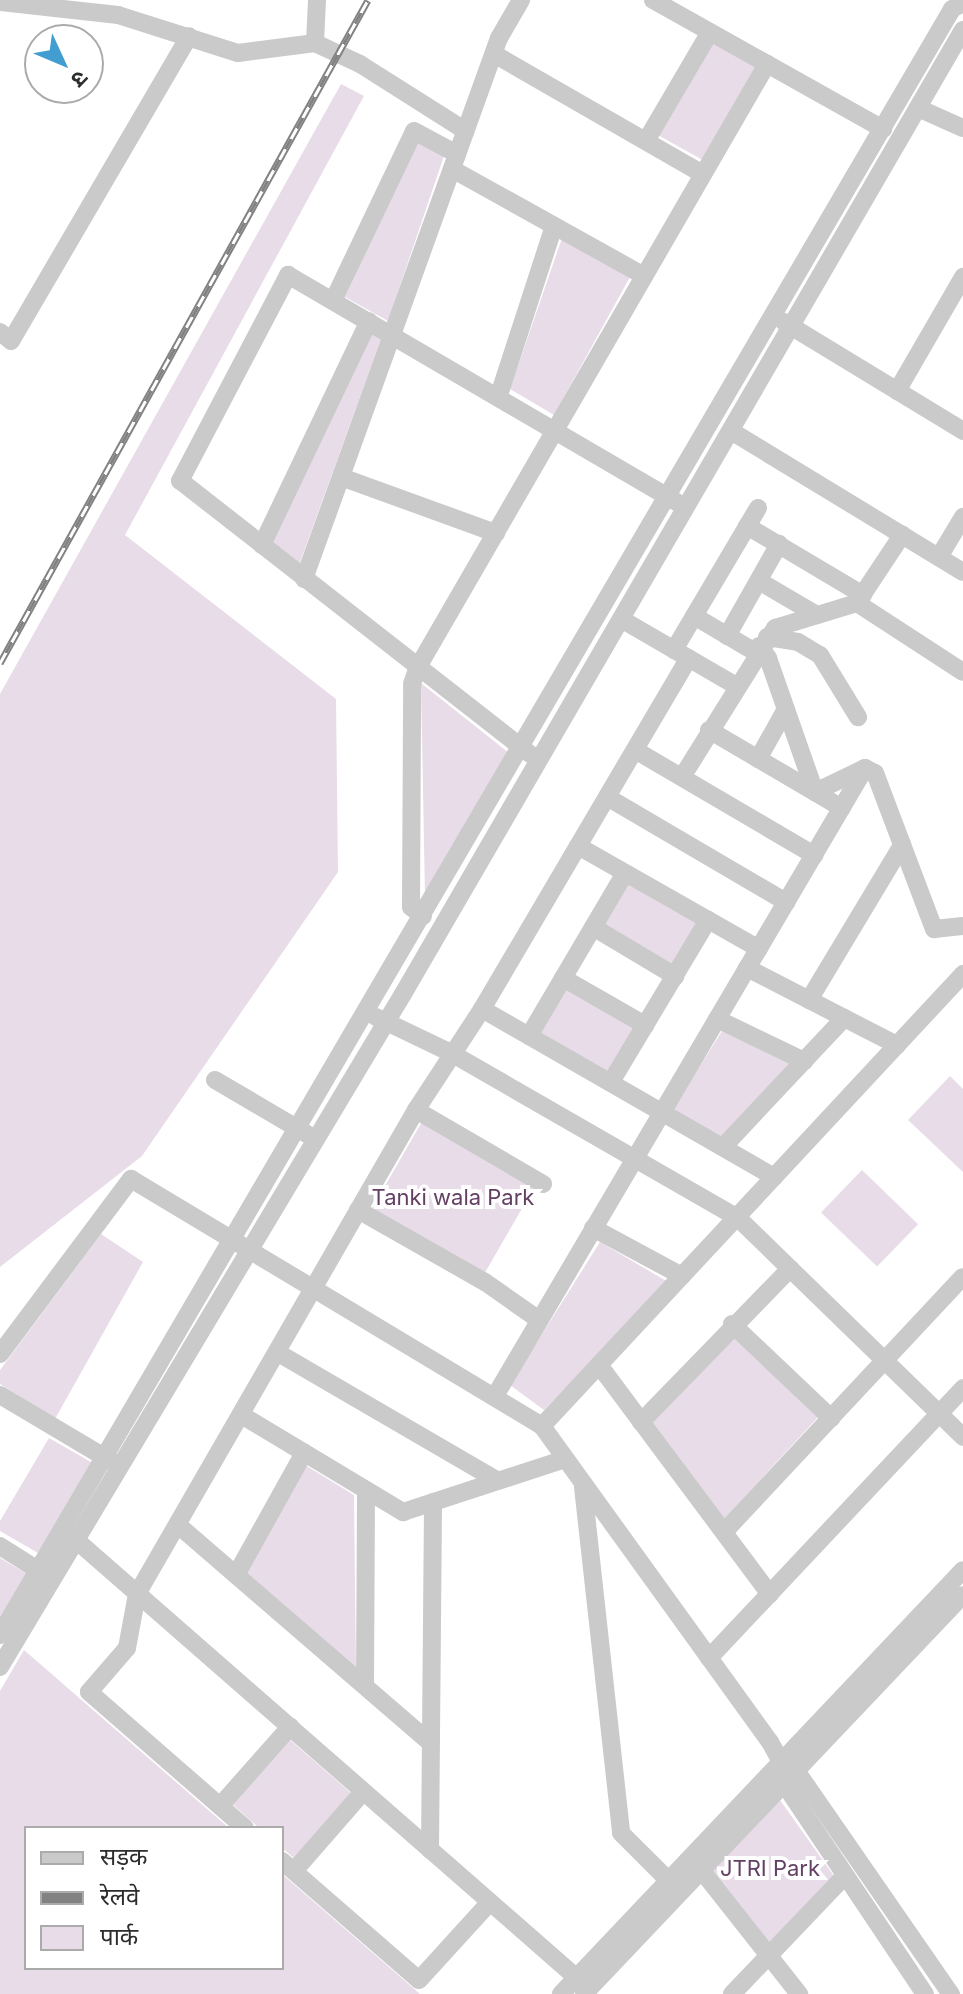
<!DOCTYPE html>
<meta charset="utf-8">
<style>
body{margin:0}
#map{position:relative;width:963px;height:1994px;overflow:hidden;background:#fff;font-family:Inter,"Noto Sans Devanagari",sans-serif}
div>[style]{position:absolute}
.green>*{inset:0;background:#e8dce9;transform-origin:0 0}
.minor>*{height:18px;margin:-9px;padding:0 9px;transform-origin:9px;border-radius:9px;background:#cacaca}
.rail>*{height:7px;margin-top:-3.5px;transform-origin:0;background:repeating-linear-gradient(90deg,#fff 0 12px,#828282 0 24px);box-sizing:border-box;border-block:2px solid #828282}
span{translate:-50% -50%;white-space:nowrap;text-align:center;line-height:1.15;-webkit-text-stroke:8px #fff;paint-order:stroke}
.park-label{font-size:22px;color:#634064}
.legend{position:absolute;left:24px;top:1826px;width:260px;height:144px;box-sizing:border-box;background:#fff;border:2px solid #ababab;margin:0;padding:10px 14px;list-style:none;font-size:24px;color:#2d2d2d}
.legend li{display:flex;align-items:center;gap:16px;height:40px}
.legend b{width:40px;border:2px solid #ababab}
.north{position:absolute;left:24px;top:24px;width:80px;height:80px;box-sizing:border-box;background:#fff;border:2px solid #ababab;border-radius:50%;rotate:134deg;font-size:22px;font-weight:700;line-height:32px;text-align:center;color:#2d2d2d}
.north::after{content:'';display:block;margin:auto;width:28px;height:36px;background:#429ed1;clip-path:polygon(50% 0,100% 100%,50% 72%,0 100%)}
</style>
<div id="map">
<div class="green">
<i style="left:711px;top:41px;width:53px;height:108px;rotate:29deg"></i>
<i style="clip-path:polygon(341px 84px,364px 96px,125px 535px,336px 699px,338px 872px,142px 1156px,0 1267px,0 694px)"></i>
<i style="clip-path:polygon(417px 141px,444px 156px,388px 321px,345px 297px)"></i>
<i style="clip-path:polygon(562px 238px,630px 277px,554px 415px,510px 389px)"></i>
<i style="clip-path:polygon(372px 331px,382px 336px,299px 565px,271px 545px)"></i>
<i style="clip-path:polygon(421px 683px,509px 753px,425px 896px)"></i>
<i style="left:627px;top:881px;width:86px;height:53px;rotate:31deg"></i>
<i style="left:565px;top:986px;width:86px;height:56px;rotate:30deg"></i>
<i style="clip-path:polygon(722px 1031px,790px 1064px,722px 1137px,672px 1110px)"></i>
<i style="clip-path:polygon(950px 1076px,963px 1089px,963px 1172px,908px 1120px)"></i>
<i style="left:423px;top:1120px;width:130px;height:106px;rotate:30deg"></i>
<i style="left:862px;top:1170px;width:78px;height:59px;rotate:44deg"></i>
<i style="clip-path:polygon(101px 1234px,143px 1262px,55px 1419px,0 1384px,0 1370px)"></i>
<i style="clip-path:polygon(600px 1242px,668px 1282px,544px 1410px,510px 1385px)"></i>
<i style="clip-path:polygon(734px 1336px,820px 1415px,724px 1519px,653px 1422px)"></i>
<i style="clip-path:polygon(49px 1438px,91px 1462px,38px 1553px,0 1531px,0 1521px)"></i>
<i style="clip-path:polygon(305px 1465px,354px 1495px,356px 1668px,245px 1575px)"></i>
<i style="clip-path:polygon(0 1558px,27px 1574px,0 1620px)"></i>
<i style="clip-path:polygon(24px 1650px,229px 1828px,26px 1828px,26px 1968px,282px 1968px,282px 1874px,420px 1994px,0 1994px,0 1691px)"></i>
<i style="clip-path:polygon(288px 1738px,352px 1794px,295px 1859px,282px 1848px,282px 1828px,259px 1828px,231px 1803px)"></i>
<i style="clip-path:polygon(775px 1793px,834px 1876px,771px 1948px,705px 1864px)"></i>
</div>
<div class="minor">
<i style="left:653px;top:0;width:264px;rotate:29.3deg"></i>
<i style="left:0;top:2px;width:119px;rotate:6.3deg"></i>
<i style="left:118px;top:15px;width:126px;rotate:17.6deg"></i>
<i style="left:238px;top:53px;width:78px;rotate:-7.4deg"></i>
<i style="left:315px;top:43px;width:50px;rotate:25deg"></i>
<i style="left:360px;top:64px;width:125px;rotate:32.3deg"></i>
<i style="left:315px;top:43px;width:43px;rotate:-87.3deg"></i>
<i style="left:494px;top:54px;width:241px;rotate:29.9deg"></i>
<i style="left:918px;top:108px;width:49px;rotate:24deg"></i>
<i style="left:646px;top:141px;width:126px;rotate:-59.6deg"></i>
<i style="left:452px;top:169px;width:220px;rotate:29.1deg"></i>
<i style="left:333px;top:301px;width:188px;rotate:-64.5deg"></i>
<i style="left:414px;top:131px;width:49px;rotate:28.1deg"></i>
<i style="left:784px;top:322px;width:210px;rotate:31.3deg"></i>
<i style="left:0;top:332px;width:14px;rotate:39deg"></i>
<i style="left:11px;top:341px;width:353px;rotate:-59.7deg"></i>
<i style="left:897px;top:391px;width:132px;rotate:-59.9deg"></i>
<i style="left:499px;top:395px;width:178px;rotate:-72deg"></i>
<i style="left:731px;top:431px;width:271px;rotate:31.3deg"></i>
<i style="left:341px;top:477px;width:165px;rotate:19.9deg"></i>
<i style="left:747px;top:526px;width:135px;rotate:30.7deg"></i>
<i style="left:262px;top:545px;width:248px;rotate:-64.5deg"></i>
<i style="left:939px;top:557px;width:47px;rotate:-59deg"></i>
<i style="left:304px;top:579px;width:575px;rotate:-70.18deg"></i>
<i style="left:499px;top:38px;width:44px;rotate:-59.9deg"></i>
<i style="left:759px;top:581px;width:67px;rotate:30.4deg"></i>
<i style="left:857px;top:603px;width:126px;rotate:33.1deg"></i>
<i style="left:694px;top:616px;width:71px;rotate:30.5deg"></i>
<i style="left:621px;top:619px;width:132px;rotate:30.1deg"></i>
<i style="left:727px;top:636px;width:106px;rotate:-60.5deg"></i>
<i style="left:767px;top:637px;width:31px;rotate:9deg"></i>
<i style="left:798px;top:642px;width:26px;rotate:31deg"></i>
<i style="left:820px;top:655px;width:73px;rotate:58.5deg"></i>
<i style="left:759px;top:646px;width:15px;rotate:53deg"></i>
<i style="left:768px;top:658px;width:142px;rotate:70.7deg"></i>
<i style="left:815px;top:792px;width:55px;rotate:-25.6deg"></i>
<i style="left:674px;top:650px;width:165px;rotate:-59.4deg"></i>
<i style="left:709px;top:730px;width:154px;rotate:30.4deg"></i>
<i style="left:635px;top:750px;width:208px;rotate:30.4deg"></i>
<i style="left:530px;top:754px;width:444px;rotate:-142deg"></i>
<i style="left:180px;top:481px;width:233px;rotate:-62.3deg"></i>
<i style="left:288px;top:275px;width:450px;rotate:30.3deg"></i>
<i style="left:758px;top:759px;width:57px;rotate:-60.8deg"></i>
<i style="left:865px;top:768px;width:11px;rotate:27deg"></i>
<i style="left:875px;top:773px;width:167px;rotate:69.3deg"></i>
<i style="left:934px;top:929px;width:29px;rotate:-6deg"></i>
<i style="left:682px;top:777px;width:176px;rotate:-58deg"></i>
<i style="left:775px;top:628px;width:86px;rotate:-17deg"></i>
<i style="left:857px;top:603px;width:82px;rotate:-56.5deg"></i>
<i style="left:607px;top:797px;width:208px;rotate:30.4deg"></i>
<i style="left:578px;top:846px;width:208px;rotate:29.6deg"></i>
<i style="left:423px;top:916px;width:15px;rotate:-143deg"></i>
<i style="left:411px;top:907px;width:223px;rotate:-89.7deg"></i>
<i style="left:412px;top:684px;width:18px;rotate:-71deg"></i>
<i style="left:418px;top:667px;width:697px;rotate:-59.94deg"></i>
<i style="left:593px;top:927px;width:96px;rotate:30.9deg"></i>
<i style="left:747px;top:968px;width:169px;rotate:27.2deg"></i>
<i style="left:563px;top:978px;width:95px;rotate:29.8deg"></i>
<i style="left:809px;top:1000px;width:181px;rotate:-59deg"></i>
<i style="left:482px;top:1009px;width:337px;rotate:29.9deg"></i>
<i style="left:376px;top:1017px;width:83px;rotate:25.6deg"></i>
<i style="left:451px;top:1053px;width:331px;rotate:29.9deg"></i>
<i style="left:738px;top:1218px;width:314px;rotate:44.2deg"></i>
<i style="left:717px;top:1019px;width:97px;rotate:25.8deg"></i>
<i style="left:529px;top:1036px;width:189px;rotate:-59.5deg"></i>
<i style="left:215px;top:1080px;width:107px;rotate:30.4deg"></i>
<i style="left:611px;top:1082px;width:189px;rotate:-59.1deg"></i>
<i style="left:416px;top:1110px;width:147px;rotate:30.2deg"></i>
<i style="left:723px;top:1147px;width:177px;rotate:-46.8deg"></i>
<i style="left:358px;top:1210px;width:146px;rotate:29.6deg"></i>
<i style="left:485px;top:1282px;width:66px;rotate:35.1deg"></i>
<i style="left:593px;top:1228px;width:101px;rotate:28.3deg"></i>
<i style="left:732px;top:1324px;width:137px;rotate:43.5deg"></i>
<i style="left:0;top:1354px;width:219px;rotate:-53.2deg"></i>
<i style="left:131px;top:1179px;width:480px;rotate:31deg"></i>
<i style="left:542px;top:1426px;width:390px;rotate:54.2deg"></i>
<i style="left:770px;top:1742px;width:23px;rotate:61deg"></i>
<i style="left:781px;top:1762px;width:20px;rotate:84deg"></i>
<i style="left:783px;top:1782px;width:255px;rotate:56.2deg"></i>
<i style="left:280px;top:1354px;width:252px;rotate:30.2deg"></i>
<i style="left:599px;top:1365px;width:286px;rotate:53.3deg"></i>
<i style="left:0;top:1395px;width:133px;rotate:30.8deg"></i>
<i style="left:495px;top:1396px;width:729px;rotate:-59.49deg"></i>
<i style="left:243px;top:1416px;width:187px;rotate:31deg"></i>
<i style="left:403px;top:1512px;width:170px;rotate:-18.1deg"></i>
<i style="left:641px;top:1422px;width:214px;rotate:-45.8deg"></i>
<i style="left:542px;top:1426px;width:618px;rotate:-47.03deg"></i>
<i style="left:583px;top:1487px;width:348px;rotate:83.7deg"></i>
<i style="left:621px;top:1833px;width:66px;rotate:45deg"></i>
<i style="left:178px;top:1525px;width:334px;rotate:40.8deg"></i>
<i style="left:724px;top:1532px;width:349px;rotate:-46.9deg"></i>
<i style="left:76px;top:1540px;width:665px;rotate:41.16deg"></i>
<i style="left:0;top:1546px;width:45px;rotate:32.3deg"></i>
<i style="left:236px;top:1575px;width:140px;rotate:-60.9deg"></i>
<i style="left:0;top:1635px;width:1884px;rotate:-59.65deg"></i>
<i style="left:952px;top:9px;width:13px;rotate:-29deg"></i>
<i style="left:709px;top:1658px;width:371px;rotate:-46.7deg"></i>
<i style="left:0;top:1667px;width:784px;rotate:-59.09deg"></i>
<i style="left:403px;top:994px;width:1115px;rotate:-59.85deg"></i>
<i style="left:365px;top:1685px;width:195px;rotate:-89.7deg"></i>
<i style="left:784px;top:1763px;width:13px;rotate:29deg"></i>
<i style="left:795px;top:1769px;width:274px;rotate:55.3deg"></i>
<i style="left:220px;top:1806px;width:106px;rotate:-48.5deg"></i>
<i style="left:245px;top:1828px;width:207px;rotate:-138.9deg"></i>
<i style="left:89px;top:1692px;width:58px;rotate:-49.2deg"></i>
<i style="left:127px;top:1648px;width:55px;rotate:-79.5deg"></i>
<i style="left:137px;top:1594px;width:559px;rotate:-60.04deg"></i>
<i style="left:416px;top:1110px;width:121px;rotate:-56.8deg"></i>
<i style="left:482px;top:1009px;width:407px;rotate:-59.5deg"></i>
<i style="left:430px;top:1850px;width:348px;rotate:-89.5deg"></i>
<i style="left:282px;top:1861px;width:181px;rotate:41deg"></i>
<i style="left:419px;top:1980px;width:105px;rotate:-47.7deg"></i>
<i style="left:294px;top:1871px;width:105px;rotate:-48.9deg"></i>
<i style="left:702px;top:1871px;width:157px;rotate:51.7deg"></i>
<i style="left:561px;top:1994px;width:584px;rotate:-46.53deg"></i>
<i style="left:584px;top:1994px;width:550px;rotate:-46.47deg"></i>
<i style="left:732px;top:1994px;width:161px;rotate:-46.3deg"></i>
</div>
<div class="rail">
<i style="left:0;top:663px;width:758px;rotate:-60.97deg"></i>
</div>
<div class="park-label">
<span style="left:453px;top:1198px">Tanki wala Park</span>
<span style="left:770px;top:1869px">JTRI Park</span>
</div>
<ul class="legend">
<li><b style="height:10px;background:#cacaca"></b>सड़क</li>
<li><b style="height:10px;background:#828282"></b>रेलवे</li>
<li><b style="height:22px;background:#e8dce9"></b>पार्क</li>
</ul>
<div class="north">उ</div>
</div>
